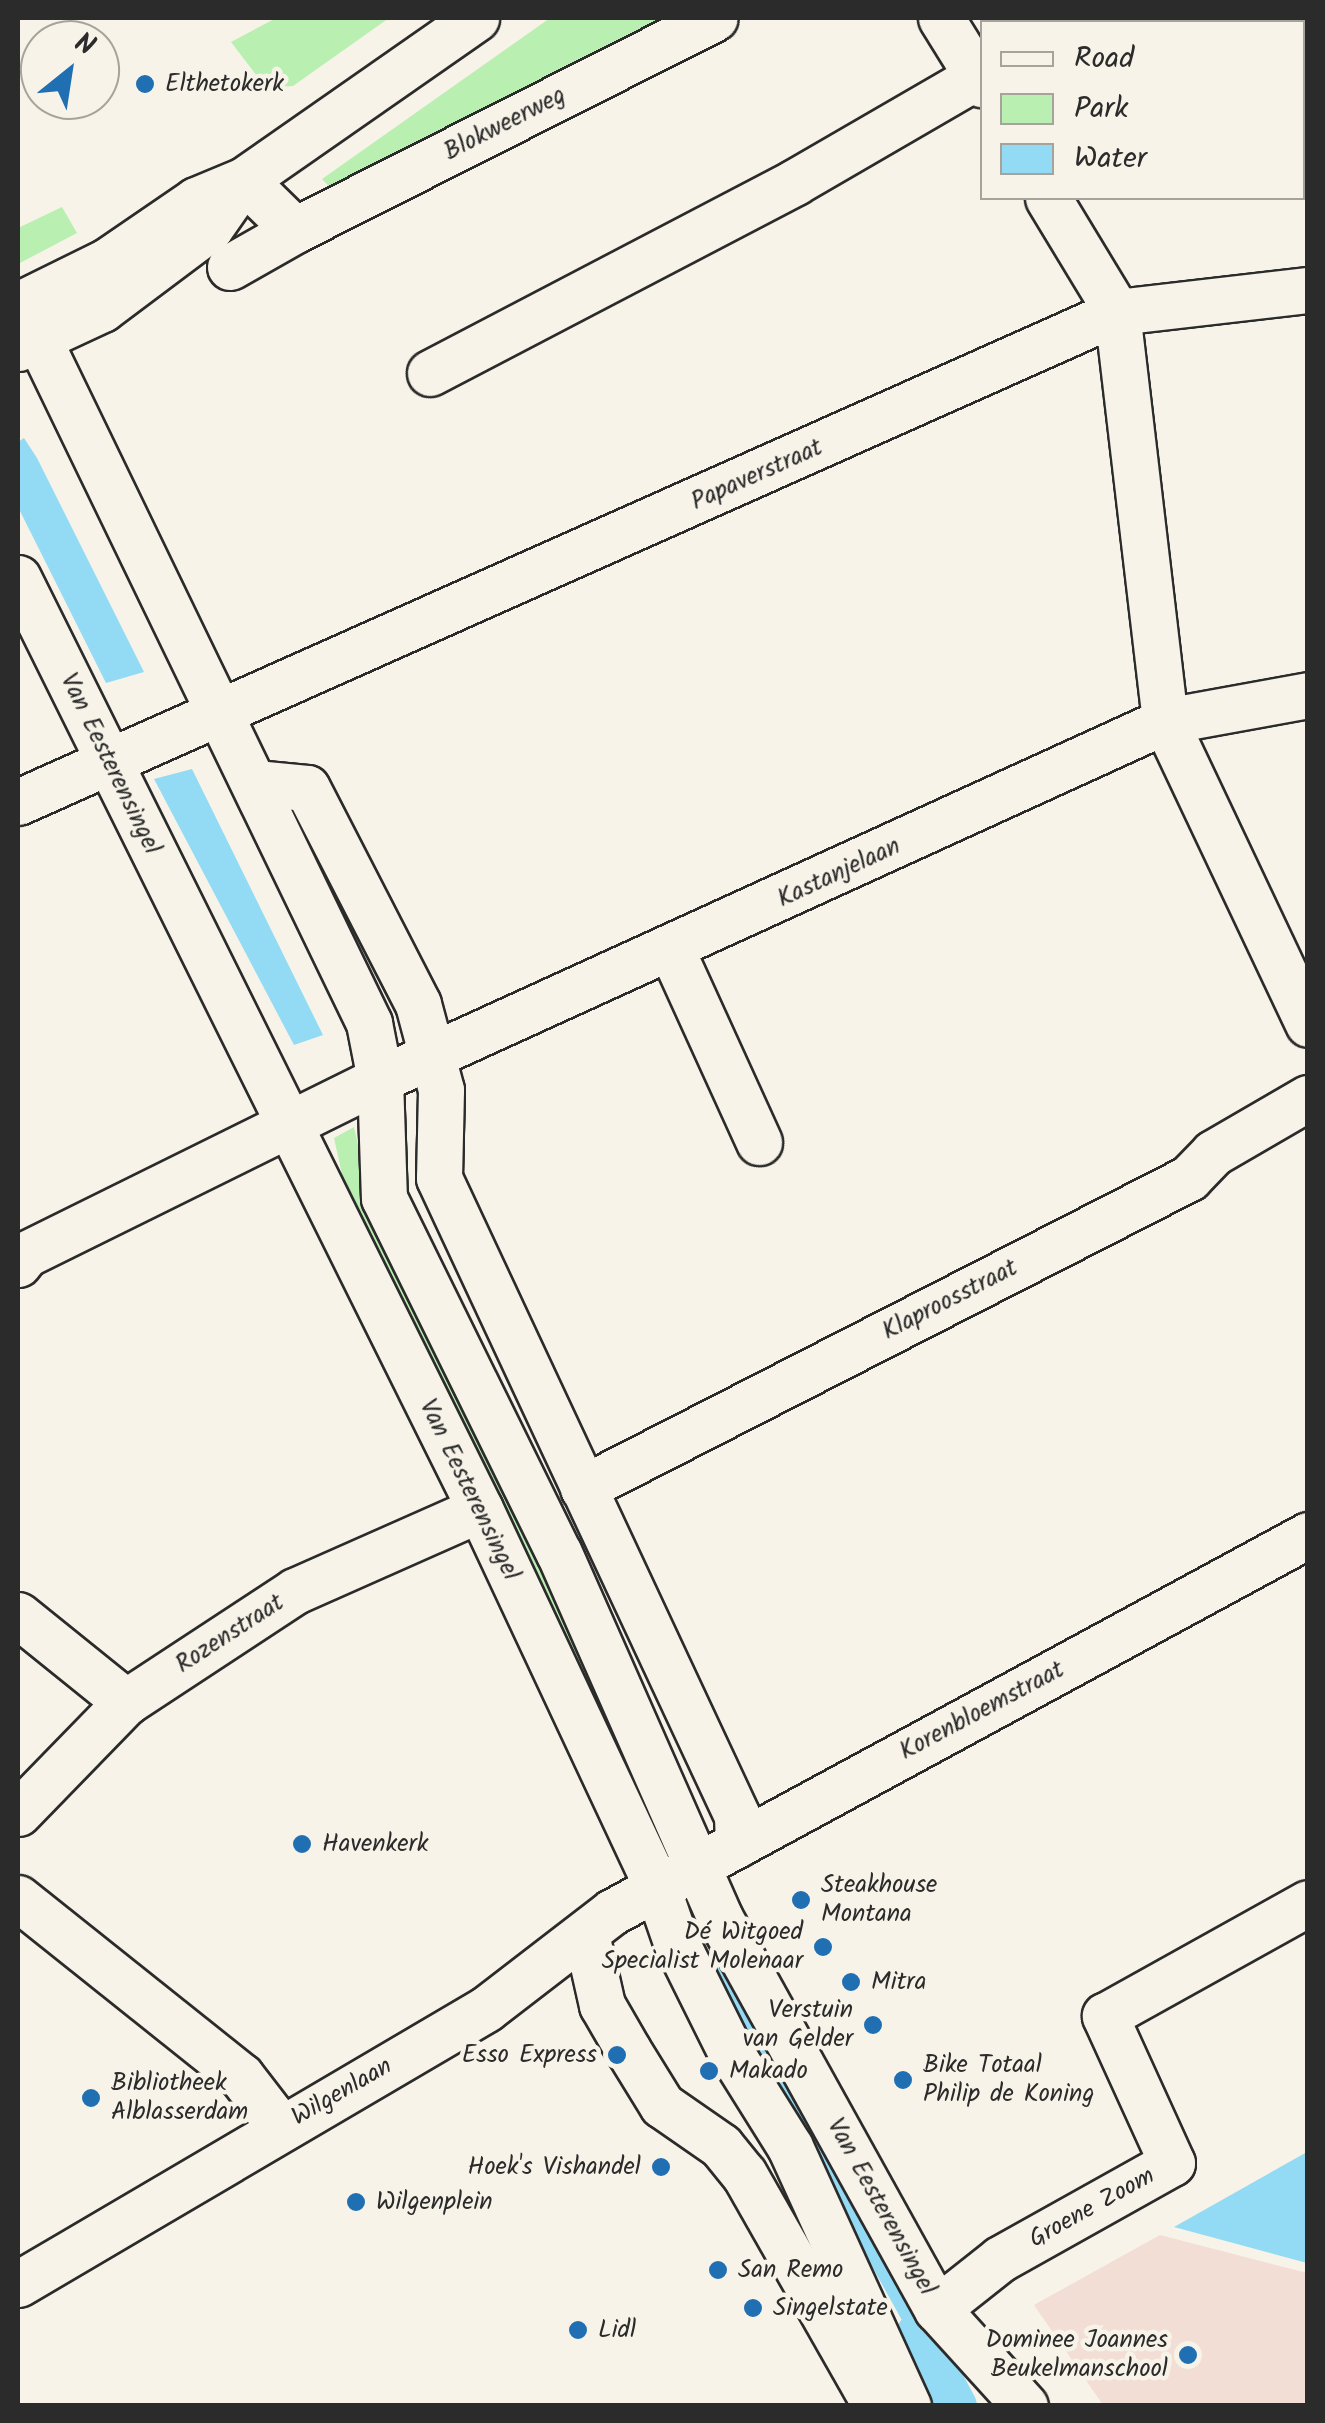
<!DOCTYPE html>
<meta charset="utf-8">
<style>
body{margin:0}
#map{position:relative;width:1325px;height:2423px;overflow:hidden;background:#f7f3e8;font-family:Kalam,sans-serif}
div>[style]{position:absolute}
.built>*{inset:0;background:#f2ded4}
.green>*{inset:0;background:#b9efb1}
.water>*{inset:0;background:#93dbf4;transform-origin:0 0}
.canal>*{height:42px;margin:-21px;padding:0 21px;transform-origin:21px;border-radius:21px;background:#93dbf4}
.roads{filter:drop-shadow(2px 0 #2b2b2b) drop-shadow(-2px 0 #2b2b2b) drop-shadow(0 2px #2b2b2b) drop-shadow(0 -2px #2b2b2b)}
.minor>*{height:45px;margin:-22.5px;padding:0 22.5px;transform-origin:22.5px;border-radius:22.5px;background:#f7f3e8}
.dots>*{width:28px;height:28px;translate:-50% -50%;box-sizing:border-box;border:5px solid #f7f3e8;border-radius:50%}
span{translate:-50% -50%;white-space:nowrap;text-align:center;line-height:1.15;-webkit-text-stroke:9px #f7f3e8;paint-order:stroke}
.poi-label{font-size:25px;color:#2b2b2b}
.left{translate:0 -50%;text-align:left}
.right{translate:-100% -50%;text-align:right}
.street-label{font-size:25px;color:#2b2b2b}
.frame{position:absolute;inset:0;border:20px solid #2b2b2b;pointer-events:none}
.legend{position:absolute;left:980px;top:20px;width:325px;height:180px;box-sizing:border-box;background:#f7f3e8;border:2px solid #a5a39c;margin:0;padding:12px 18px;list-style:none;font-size:30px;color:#2b2b2b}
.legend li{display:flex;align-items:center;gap:20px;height:50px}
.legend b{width:50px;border:2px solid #a5a39c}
.north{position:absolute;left:20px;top:20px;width:100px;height:100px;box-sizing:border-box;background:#f7f3e8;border:2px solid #a5a39c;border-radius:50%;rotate:30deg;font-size:28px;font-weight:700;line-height:40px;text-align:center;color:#2b2b2b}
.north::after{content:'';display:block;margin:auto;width:35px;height:45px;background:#1f6fb2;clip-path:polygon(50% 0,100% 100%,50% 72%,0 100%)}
</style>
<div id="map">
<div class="built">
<i style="clip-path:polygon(1160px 2235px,1307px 2273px,1307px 2405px,1103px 2405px,1034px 2305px)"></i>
</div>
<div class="green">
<i style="clip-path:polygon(276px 18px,389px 18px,293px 86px,266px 88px,231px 42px)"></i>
<i style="clip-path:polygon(550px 18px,684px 18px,337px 195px,322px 179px)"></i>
<i style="clip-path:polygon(62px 207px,77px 233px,18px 264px,18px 228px)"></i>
<i style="clip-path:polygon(354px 1127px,371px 1202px,659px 1797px,639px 1804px,350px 1211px,334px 1138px)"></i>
</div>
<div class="water">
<i style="clip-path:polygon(24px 438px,37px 458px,144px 672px,106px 683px,18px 507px,18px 442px)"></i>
<i style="clip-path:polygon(192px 769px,323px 1035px,294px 1045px,154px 779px)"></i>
<i style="left:725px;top:1958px;width:188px;height:18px;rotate:62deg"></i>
<i style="clip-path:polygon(1307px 2152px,1307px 2263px,1174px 2227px)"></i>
<i style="left:837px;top:2168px;width:240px;height:17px;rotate:61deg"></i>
</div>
<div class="canal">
<i style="left:780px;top:2078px;width:164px;rotate:62deg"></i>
<i style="left:917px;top:2334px;width:82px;rotate:61.6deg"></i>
</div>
<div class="roads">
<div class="minor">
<i style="left:941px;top:18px;width:78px;rotate:58.2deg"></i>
<i style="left:1048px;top:198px;width:133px;rotate:58.8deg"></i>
<i style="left:1117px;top:312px;width:412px;rotate:83.3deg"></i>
<i style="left:1165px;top:721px;width:335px;rotate:64.7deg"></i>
<i style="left:295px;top:230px;width:470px;rotate:-26.8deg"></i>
<i style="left:230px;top:267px;width:75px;rotate:-29.6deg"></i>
<i style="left:295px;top:230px;width:71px;rotate:-135.6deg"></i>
<i style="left:21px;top:303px;width:800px;rotate:64.2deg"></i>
<i style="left:369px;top:1023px;width:57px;rotate:78.9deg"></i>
<i style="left:380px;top:1079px;width:119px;rotate:88.1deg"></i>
<i style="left:384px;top:1198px;width:396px;rotate:63.8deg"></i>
<i style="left:559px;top:1553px;width:399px;rotate:66.2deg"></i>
<i style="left:720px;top:1918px;width:447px;rotate:61deg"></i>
<i style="left:937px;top:2309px;width:131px;rotate:47.8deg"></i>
<i style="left:18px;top:305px;width:99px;rotate:-26.3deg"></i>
<i style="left:107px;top:261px;width:108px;rotate:-34.4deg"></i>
<i style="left:196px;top:200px;width:52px;rotate:-22.6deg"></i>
<i style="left:244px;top:180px;width:283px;rotate:-34.9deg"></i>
<i style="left:18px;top:348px;width:93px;rotate:-24.9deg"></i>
<i style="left:102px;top:309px;width:135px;rotate:-36.9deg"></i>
<i style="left:210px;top:228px;width:40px;rotate:-55.1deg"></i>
<i style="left:430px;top:373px;width:412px;rotate:-27.6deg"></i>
<i style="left:795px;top:182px;width:211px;rotate:-30.1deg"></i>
<i style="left:18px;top:578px;width:1039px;rotate:63.61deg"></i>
<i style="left:480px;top:1509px;width:417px;rotate:64.9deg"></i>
<i style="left:657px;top:1887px;width:58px;rotate:70.9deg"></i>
<i style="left:676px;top:1942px;width:122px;rotate:63.6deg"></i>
<i style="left:730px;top:2051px;width:113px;rotate:58deg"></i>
<i style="left:790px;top:2147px;width:285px;rotate:65.5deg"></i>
<i style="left:255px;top:783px;width:52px;rotate:5.5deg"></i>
<i style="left:307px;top:788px;width:243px;rotate:62.8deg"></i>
<i style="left:418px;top:1004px;width:89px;rotate:75deg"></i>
<i style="left:441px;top:1090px;width:88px;rotate:91.3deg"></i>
<i style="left:439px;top:1178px;width:704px;rotate:64.96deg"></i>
<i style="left:737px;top:1816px;width:28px;rotate:88deg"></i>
<i style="left:18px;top:802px;width:1203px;rotate:-24.03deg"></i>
<i style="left:1117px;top:312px;width:192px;rotate:-6.6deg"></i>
<i style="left:672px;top:951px;width:210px;rotate:65.5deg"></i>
<i style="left:18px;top:1264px;width:13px;rotate:-51deg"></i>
<i style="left:26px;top:1254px;width:395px;rotate:-26.3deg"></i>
<i style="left:380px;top:1079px;width:863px;rotate:-24.52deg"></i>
<i style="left:1165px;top:721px;width:145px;rotate:-10.3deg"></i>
<i style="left:583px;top:1488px;width:681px;rotate:-27.09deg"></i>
<i style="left:1189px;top:1178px;width:35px;rotate:-46deg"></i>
<i style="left:1213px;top:1153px;width:110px;rotate:-30.1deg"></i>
<i style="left:18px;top:1615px;width:139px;rotate:38.9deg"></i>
<i style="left:18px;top:1813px;width:155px;rotate:-45.8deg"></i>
<i style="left:126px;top:1702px;width:202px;rotate:-33.3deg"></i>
<i style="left:295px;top:1591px;width:202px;rotate:-23.9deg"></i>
<i style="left:18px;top:1898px;width:285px;rotate:38.6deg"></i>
<i style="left:241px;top:2076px;width:66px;rotate:52.4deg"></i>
<i style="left:586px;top:1934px;width:73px;rotate:77.3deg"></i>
<i style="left:602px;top:2005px;width:52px;rotate:60deg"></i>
<i style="left:628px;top:2050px;width:65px;rotate:58.3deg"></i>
<i style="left:662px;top:2105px;width:72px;rotate:34.8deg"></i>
<i style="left:721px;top:2146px;width:36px;rotate:51deg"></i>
<i style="left:744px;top:2174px;width:267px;rotate:60.4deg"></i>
<i style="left:18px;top:2284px;width:543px;rotate:-30.44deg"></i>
<i style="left:486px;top:2009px;width:159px;rotate:-37.6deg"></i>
<i style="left:612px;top:1912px;width:792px;rotate:-28.44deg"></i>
<i style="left:937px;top:2309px;width:80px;rotate:-38.4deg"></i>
<i style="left:1000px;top:2259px;width:197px;rotate:-29.2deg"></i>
<i style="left:1172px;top:2163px;width:162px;rotate:-114.5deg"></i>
<i style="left:1105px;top:2016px;width:232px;rotate:-29.1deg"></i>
</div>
</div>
<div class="dots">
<i style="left:145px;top:84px;background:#1f6fb2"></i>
<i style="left:302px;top:1844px;background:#1f6fb2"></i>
<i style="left:801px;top:1900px;background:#1f6fb2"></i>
<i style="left:823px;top:1947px;background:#1f6fb2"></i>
<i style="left:851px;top:1982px;background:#1f6fb2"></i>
<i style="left:873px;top:2025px;background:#1f6fb2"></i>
<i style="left:617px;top:2055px;background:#1f6fb2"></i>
<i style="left:709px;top:2071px;background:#1f6fb2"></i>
<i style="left:903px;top:2080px;background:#1f6fb2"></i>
<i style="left:91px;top:2098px;background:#1f6fb2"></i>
<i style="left:661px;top:2167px;background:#1f6fb2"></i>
<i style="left:356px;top:2202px;background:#1f6fb2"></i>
<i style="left:718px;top:2270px;background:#1f6fb2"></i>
<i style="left:753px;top:2308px;background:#1f6fb2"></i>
<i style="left:578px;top:2330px;background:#1f6fb2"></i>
<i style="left:1188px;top:2355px;background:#1f6fb2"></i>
</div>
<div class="poi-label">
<span class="left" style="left:165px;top:84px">Elthetokerk</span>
<span class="left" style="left:322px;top:1844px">Havenkerk</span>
<span class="left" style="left:821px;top:1900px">Steakhouse<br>Montana</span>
<span class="right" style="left:803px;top:1947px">Dé Witgoed<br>Specialist Molenaar</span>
<span class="left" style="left:871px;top:1982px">Mitra</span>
<span class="right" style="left:853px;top:2025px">Verstuin<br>van Gelder</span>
<span class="right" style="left:597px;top:2055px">Esso Express</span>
<span class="left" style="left:923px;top:2080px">Bike Totaal<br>Philip de Koning</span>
<span class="left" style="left:729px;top:2071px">Makado</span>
<span class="left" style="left:111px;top:2098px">Bibliotheek<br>Alblasserdam</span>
<span class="right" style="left:641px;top:2167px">Hoek's Vishandel</span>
<span class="left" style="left:376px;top:2202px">Wilgenplein</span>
<span class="left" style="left:738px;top:2270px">San Remo</span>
<span class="left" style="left:773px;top:2308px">Singelstate</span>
<span class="left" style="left:598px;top:2330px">Lidl</span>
<span class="right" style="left:1168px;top:2355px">Dominee Joannes<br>Beukelmanschool</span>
</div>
<div class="street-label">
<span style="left:505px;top:124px;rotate:-27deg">Blokweerweg</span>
<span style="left:757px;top:475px;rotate:-24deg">Papaverstraat</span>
<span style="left:110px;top:764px;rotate:64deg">Van Eesterensingel</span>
<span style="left:839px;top:873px;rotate:-25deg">Kastanjelaan</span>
<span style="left:950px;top:1300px;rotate:-27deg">Klaproosstraat</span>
<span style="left:469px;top:1490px;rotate:64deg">Van Eesterensingel</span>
<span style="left:230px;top:1634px;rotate:-33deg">Rozenstraat</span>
<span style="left:982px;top:1711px;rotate:-28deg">Korenbloemstraat</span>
<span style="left:342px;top:2092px;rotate:-30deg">Wilgenlaan</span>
<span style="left:881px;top:2207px;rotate:61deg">Van Eesterensingel</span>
<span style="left:1092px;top:2208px;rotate:-29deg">Groene Zoom</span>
</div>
<div class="frame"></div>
<ul class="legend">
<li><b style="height:12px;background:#f7f3e8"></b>Road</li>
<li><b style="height:28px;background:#b9efb1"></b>Park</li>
<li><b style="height:28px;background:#93dbf4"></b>Water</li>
</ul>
<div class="north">N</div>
</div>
